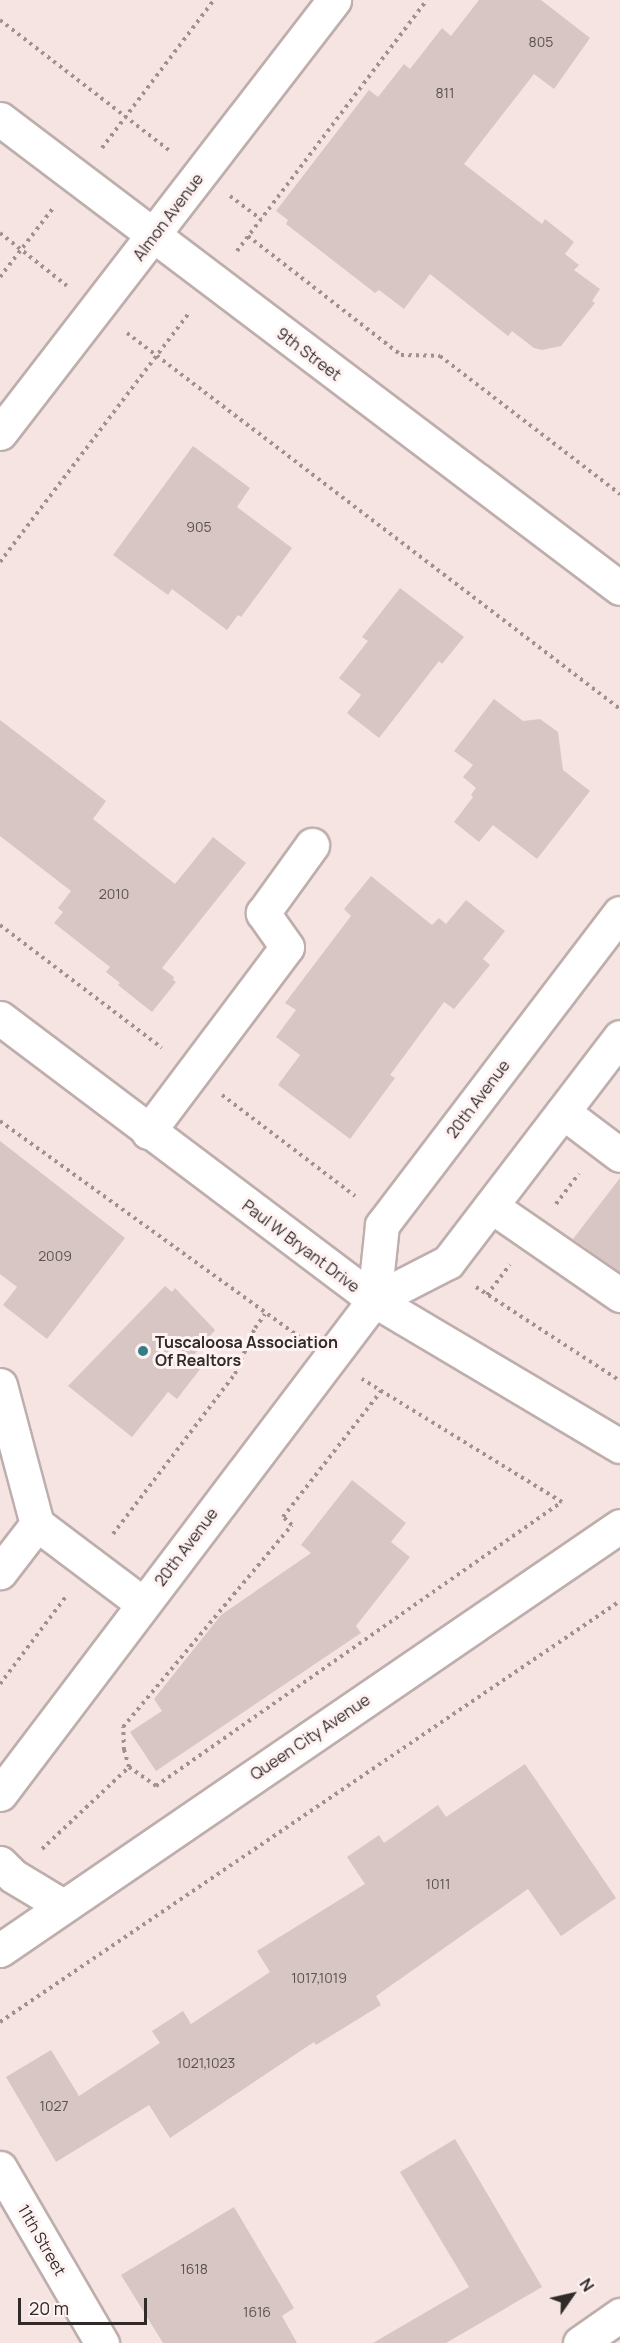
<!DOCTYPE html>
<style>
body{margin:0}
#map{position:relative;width:620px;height:2343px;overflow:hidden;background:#f6e4e2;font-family:Manrope,sans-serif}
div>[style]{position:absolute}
.building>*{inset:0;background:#d7c6c4}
.path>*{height:4px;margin-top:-2px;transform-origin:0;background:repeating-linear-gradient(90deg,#9e9190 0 3px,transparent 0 7.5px)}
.roads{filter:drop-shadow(2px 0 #beaeac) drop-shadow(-2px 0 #beaeac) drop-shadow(0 2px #beaeac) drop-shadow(0 -2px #beaeac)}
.minor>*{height:33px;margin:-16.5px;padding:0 16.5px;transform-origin:16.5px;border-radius:16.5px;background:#fff}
.major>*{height:33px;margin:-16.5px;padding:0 16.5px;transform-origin:16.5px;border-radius:16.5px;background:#fff}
.dots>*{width:16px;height:16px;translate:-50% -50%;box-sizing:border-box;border:3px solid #fef3f2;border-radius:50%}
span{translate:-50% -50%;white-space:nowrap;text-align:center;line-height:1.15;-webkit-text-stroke:6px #fef3f2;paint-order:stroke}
.number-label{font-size:14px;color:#5a5150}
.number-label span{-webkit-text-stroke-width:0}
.street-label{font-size:16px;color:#302a29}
.poi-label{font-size:16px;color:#302a29;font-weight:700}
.left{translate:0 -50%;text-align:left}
.north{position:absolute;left:542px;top:2265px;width:60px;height:60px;-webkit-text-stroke:4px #fef3f2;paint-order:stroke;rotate:56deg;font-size:16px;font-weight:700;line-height:24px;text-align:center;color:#302a29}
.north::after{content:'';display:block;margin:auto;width:21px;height:27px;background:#302a29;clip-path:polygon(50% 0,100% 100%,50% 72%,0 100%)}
.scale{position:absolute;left:18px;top:2298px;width:129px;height:27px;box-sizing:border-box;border:3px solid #302a29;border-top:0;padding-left:8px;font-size:18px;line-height:21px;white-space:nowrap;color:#302a29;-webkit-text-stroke:4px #fef3f2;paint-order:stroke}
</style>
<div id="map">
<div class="building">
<i style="clip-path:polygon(479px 0,541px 0,590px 38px,554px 89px,534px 74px,464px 164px,542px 224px,545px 219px,574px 242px,565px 254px,579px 265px,574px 270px,600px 289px,592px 301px,595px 303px,561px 346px,542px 350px,534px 348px,512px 331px,508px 336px,430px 274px,404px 309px,379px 290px,375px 293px,286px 224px,288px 220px,276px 211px,369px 90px,378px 97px,404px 64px,410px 69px,442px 28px,451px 36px)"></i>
<i style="clip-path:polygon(193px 446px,250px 488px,237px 507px,292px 548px,241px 617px,238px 615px,227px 630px,172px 589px,168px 595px,113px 555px)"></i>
<i style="clip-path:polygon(400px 588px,464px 637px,442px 664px,439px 661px,379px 738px,347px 713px,361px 695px,339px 678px,368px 641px,362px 637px)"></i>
<i style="clip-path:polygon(494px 699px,523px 721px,540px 719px,558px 732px,563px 770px,590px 791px,537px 859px,493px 825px,479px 842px,454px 822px,473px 797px,471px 795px,476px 788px,463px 777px,473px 765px,454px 751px)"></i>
<i style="clip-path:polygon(0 720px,106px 801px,93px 819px,175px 884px,213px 837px,246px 863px,162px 968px,174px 977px,173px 980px,176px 982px,152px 1012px,118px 985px,120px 983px,106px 972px,110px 967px,54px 923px,63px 912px,58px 908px,71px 891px,0 836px)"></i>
<i style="clip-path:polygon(371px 876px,432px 925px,439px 918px,446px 924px,466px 900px,505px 931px,483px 959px,490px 965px,454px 1009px,444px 1002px,390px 1075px,395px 1078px,350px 1139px,278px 1085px,300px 1055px,276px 1037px,296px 1010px,285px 1003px,351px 916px,344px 909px)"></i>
<i style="clip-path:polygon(0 1141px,125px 1238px,47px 1339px,3px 1305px,17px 1287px,0 1274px)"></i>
<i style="clip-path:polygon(620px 1178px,620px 1272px,573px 1239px)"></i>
<i style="clip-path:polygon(165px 1286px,172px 1292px,175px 1288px,215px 1330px,194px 1355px,204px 1364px,177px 1399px,168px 1392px,132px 1437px,68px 1386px)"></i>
<i style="clip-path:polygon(352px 1480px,406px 1523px,391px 1542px,410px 1557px,356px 1626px,361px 1633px,156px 1771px,130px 1732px,162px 1711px,154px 1699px,221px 1615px,311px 1553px,301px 1545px)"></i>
<i style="clip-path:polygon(525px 1764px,616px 1898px,561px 1936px,528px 1889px,376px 1996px,381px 2005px,316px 2045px,314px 2042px,170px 2138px,149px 2105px,56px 2162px,6px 2077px,51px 2050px,79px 2096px,160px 2043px,152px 2031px,183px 2011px,191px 2024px,270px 1972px,257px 1951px,365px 1884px,347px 1857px,379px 1835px,384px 1843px,438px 1805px,446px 1817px)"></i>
<i style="clip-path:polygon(455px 2139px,542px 2287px,446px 2343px,373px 2343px,469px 2287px,400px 2172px)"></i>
<i style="clip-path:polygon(234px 2207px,294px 2308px,282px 2316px,297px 2343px,163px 2343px,121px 2275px)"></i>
</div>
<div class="path">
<i style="left:0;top:20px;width:213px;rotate:37.6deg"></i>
<i style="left:102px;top:148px;width:186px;rotate:-52.9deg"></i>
<i style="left:230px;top:196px;width:39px;rotate:37deg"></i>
<i style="left:0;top:233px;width:85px;rotate:38.3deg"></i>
<i style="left:248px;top:236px;width:194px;rotate:37.9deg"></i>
<i style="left:401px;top:355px;width:39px;rotate:1deg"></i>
<i style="left:440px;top:356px;width:227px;rotate:37.5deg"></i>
<i style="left:237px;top:251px;width:315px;rotate:-52.9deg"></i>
<i style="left:0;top:277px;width:88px;rotate:-52.4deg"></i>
<i style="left:127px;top:333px;width:620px;rotate:37.33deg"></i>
<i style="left:0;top:562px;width:314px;rotate:-52.8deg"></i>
<i style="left:0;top:925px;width:203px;rotate:37.2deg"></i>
<i style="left:222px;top:1095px;width:167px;rotate:37.2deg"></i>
<i style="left:0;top:1121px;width:369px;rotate:35.8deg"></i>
<i style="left:556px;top:1204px;width:38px;rotate:-53deg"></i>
<i style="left:476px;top:1287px;width:172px;rotate:33.1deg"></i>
<i style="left:487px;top:1295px;width:38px;rotate:-53deg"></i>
<i style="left:113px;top:1534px;width:201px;rotate:-52.7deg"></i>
<i style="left:235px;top:1374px;width:50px;rotate:-66.5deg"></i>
<i style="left:255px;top:1328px;width:17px;rotate:-54deg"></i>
<i style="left:0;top:1684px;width:111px;rotate:-53deg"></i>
<i style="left:129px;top:1767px;width:18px;rotate:-106deg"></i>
<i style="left:124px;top:1750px;width:23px;rotate:-92deg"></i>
<i style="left:123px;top:1727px;width:263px;rotate:-50.1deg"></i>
<i style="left:292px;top:1525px;width:12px;rotate:-138deg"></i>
<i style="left:283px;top:1517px;width:160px;rotate:-52.1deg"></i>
<i style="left:42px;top:1849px;width:120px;rotate:-43.3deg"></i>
<i style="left:129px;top:1767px;width:33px;rotate:35deg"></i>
<i style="left:156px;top:1786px;width:495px;rotate:-35deg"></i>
<i style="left:562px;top:1502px;width:235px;rotate:-148.4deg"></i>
<i style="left:0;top:2022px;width:749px;rotate:-34.18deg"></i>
</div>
<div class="roads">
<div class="minor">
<i style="left:0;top:119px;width:777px;rotate:37.11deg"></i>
<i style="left:0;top:1018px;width:468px;rotate:37deg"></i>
<i style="left:374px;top:1300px;width:286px;rotate:30.7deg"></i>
<i style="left:563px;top:1112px;width:71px;rotate:37deg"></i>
<i style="left:148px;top:1132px;width:231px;rotate:-53.1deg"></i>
<i style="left:287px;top:947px;width:42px;rotate:-125.2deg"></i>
<i style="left:263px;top:913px;width:84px;rotate:-54.2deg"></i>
<i style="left:491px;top:1206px;width:157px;rotate:34.6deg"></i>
<i style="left:374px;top:1300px;width:75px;rotate:-83.9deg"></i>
<i style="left:382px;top:1225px;width:392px;rotate:-52.7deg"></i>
<i style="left:0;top:1385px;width:144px;rotate:75.1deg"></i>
<i style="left:37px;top:1524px;width:61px;rotate:127.6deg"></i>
<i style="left:37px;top:1524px;width:133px;rotate:37deg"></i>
<i style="left:0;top:1794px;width:620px;rotate:-52.87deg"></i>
<i style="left:374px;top:1300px;width:83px;rotate:-27.2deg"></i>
<i style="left:448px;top:1262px;width:283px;rotate:-52.6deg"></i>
<i style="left:0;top:1863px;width:18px;rotate:45deg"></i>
<i style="left:13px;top:1876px;width:58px;rotate:31deg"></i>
<i style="left:0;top:1950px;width:751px;rotate:-34.37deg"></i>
<i style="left:0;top:2168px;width:203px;rotate:59.8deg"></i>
<i style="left:580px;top:2343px;width:49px;rotate:-35deg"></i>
</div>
<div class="major">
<i style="left:0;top:433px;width:547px;rotate:-52.35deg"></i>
</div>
</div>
<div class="dots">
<i style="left:143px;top:1351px;background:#357c85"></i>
</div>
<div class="number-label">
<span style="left:541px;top:42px">805</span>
<span style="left:445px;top:93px">811</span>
<span style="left:199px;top:527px">905</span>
<span style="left:114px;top:894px">2010</span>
<span style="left:55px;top:1256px">2009</span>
<span style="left:438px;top:1884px">1011</span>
<span style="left:319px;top:1978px">1017,1019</span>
<span style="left:206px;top:2063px">1021,1023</span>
<span style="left:54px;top:2106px">1027</span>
<span style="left:194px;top:2269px">1618</span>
<span style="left:257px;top:2312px">1616</span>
</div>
<div class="street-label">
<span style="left:168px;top:217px;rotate:-53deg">Almon Avenue</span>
<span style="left:309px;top:354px;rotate:37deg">9th Street</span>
<span style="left:478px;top:1099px;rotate:-53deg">20th Avenue</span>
<span style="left:301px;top:1246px;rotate:37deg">Paul W Bryant Drive</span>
<span style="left:186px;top:1547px;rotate:-53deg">20th Avenue</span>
<span style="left:310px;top:1737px;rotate:-34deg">Queen City Avenue</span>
<span style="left:42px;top:2240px;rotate:60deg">11th Street</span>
</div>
<div class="poi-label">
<span class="left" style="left:155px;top:1351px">Tuscaloosa Association<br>Of Realtors</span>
</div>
<div class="north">N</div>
<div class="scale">20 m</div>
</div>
